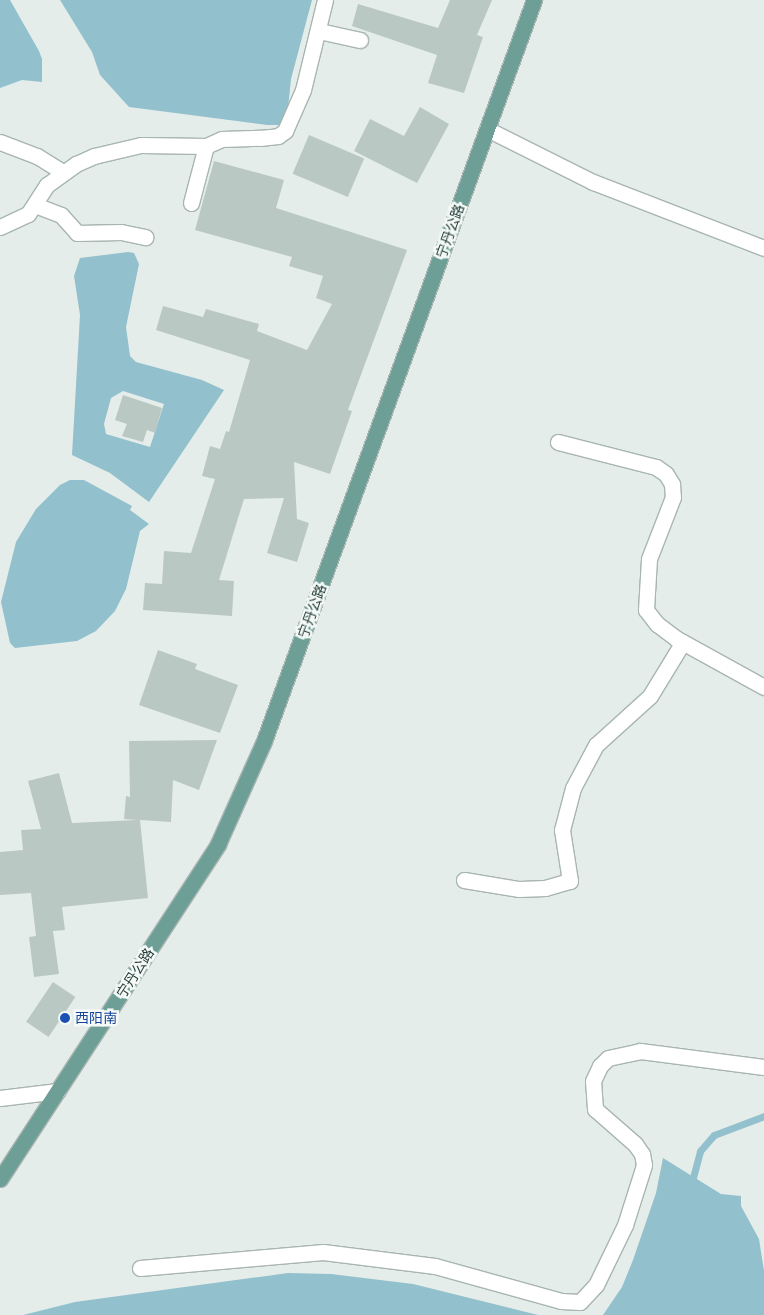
<!DOCTYPE html>
<meta charset="utf-8">
<style>
body{margin:0}
#map{position:relative;width:764px;height:1315px;overflow:hidden;background:#e5edea;font-family:Arial,"Noto Sans SC",sans-serif}
div>[style]{position:absolute}
.water>*{inset:0;background:#92c0cd}
.stream>*{height:7px;margin:-3.5px;padding:0 3.5px;transform-origin:3.5px;border-radius:3.5px;background:#92c0cd}
.building>*{inset:0;background:#bac8c3;transform-origin:0 0}
.roads{filter:drop-shadow(1px 0 #a8b5b1) drop-shadow(-1px 0 #a8b5b1) drop-shadow(0 1px #a8b5b1) drop-shadow(0 -1px #a8b5b1)}
.minor>*{height:15px;margin:-7.5px;padding:0 7.5px;transform-origin:7.5px;border-radius:7.5px;background:#fff}
.primary>*{height:15px;margin:-7.5px;padding:0 7.5px;transform-origin:7.5px;border-radius:7.5px;background:#6d9f96}
.dots>*{width:14px;height:14px;translate:-50% -50%;box-sizing:border-box;border:2px solid #f5faf8;border-radius:50%}
span{translate:-50% -50%;white-space:nowrap;text-align:center;line-height:1.15;-webkit-text-stroke:5px #f5faf8;paint-order:stroke}
.street-label{font-size:14px;color:#263e39}
.transit-label{font-size:14px;color:#164399}
.left{translate:0 -50%;text-align:left}
</style>
<div id="map">
<div class="water">
<i style="clip-path:polygon(0 0,10px 0,39px 51px,42px 59px,42px 82px,22px 80px,0 88px)"></i>
<i style="clip-path:polygon(60px 0,312px 0,291px 79px,287px 118px,281px 125px,267px 125px,129px 107px,100px 75px,92px 52px)"></i>
<i style="clip-path:polygon(evenodd,128px 252px,134px 253px,139px 264px,126px 327px,130px 356px,136px 362px,202px 380px,224px 390px,149px 502px,110px 473px,72px 455px,80px 315px,74px 276px,80px 258px,128px 252px,123px 391px,164px 404px,150px 447px,106px 434px,104px 424px,111px 398px,123px 391px)"></i>
<i style="clip-path:polygon(70px 480px,84px 480px,132px 506px,130px 510px,149px 524px,140px 531px,126px 589px,115px 611px,96px 631px,77px 641px,15px 648px,10px 643px,1px 602px,16px 542px,36px 509px,60px 485px)"></i>
<i style="clip-path:polygon(663px 1158px,721px 1194px,741px 1196px,741px 1206px,759px 1239px,764px 1271px,764px 1315px,603px 1315px,622px 1287px,633px 1260px,656px 1193px)"></i>
<i style="clip-path:polygon(288px 1273px,331px 1274px,413px 1284px,538px 1315px,23px 1315px,75px 1302px)"></i>
</div>
<div class="stream">
<i style="left:691px;top:1185px;width:35px;rotate:-75deg"></i>
<i style="left:700px;top:1151px;width:21px;rotate:-49deg"></i>
<i style="left:714px;top:1135px;width:53px;rotate:-20.8deg"></i>
</div>
<div class="building">
<i style="clip-path:polygon(450px 0,492px 0,477px 35px,483px 37px,464px 93px,428px 83px,437px 55px,352px 26px,358px 4px,438px 28px)"></i>
<i style="clip-path:polygon(420px 107px,449px 124px,417px 183px,354px 151px,370px 119px,404px 136px)"></i>
<i style="left:309px;top:135px;width:60px;height:42px;rotate:23deg"></i>
<i style="clip-path:polygon(214px 161px,284px 180px,276px 208px,407px 250px,348px 410px,352px 411px,330px 474px,294px 462px,297px 519px,309px 523px,297px 562px,267px 553px,284px 498px,244px 499px,219px 580px,234px 581px,232px 616px,143px 610px,145px 583px,162px 584px,164px 551px,191px 553px,215px 479px,202px 476px,210px 446px,220px 449px,226px 431px,229px 432px,250px 360px,156px 330px,163px 306px,203px 317px,206px 309px,259px 324px,257px 331px,307px 350px,332px 304px,316px 298px,323px 276px,289px 266px,292px 257px,195px 230px)"></i>
<i style="clip-path:polygon(123px 395px,162px 408px,155px 433px,147px 430px,143px 442px,122px 436px,127px 424px,115px 420px)"></i>
<i style="clip-path:polygon(158px 650px,197px 664px,195px 669px,238px 685px,220px 733px,139px 705px)"></i>
<i style="clip-path:polygon(217px 740px,199px 790px,173px 780px,171px 822px,140px 820px,148px 898px,62px 907px,65px 930px,53px 931px,59px 974px,34px 977px,29px 937px,36px 936px,31px 893px,0 895px,0 852px,23px 850px,21px 830px,41px 829px,28px 781px,59px 773px,72px 823px,136px 820px,124px 819px,126px 796px,130px 797px,129px 741px)"></i>
<i style="left:53px;top:982px;width:27px;height:48px;rotate:34deg"></i>
</div>
<div class="roads">
<div class="minor">
<i style="left:319px;top:31px;width:42px;rotate:12.4deg"></i>
<i style="left:487px;top:129px;width:119px;rotate:26.6deg"></i>
<i style="left:593px;top:182px;width:183px;rotate:21.1deg"></i>
<i style="left:0;top:142px;width:40px;rotate:21deg"></i>
<i style="left:37px;top:156px;width:31px;rotate:32deg"></i>
<i style="left:191px;top:203px;width:59px;rotate:-75.3deg"></i>
<i style="left:35px;top:205px;width:28px;rotate:21deg"></i>
<i style="left:61px;top:215px;width:24px;rotate:48deg"></i>
<i style="left:77px;top:233px;width:44px;rotate:-1.3deg"></i>
<i style="left:121px;top:232px;width:25px;rotate:12deg"></i>
<i style="left:0;top:227px;width:31px;rotate:-25deg"></i>
<i style="left:28px;top:214px;width:35px;rotate:-57deg"></i>
<i style="left:47px;top:185px;width:36px;rotate:-36deg"></i>
<i style="left:76px;top:164px;width:20px;rotate:-24deg"></i>
<i style="left:94px;top:156px;width:48px;rotate:-13.2deg"></i>
<i style="left:141px;top:145px;width:65px;rotate:0.9deg"></i>
<i style="left:206px;top:146px;width:17px;rotate:-24deg"></i>
<i style="left:222px;top:139px;width:38px;rotate:-2deg"></i>
<i style="left:260px;top:138px;width:18px;rotate:-6deg"></i>
<i style="left:278px;top:136px;width:9px;rotate:-36deg"></i>
<i style="left:285px;top:131px;width:45px;rotate:-66.3deg"></i>
<i style="left:303px;top:90px;width:93px;rotate:-76.3deg"></i>
<i style="left:558px;top:442px;width:101px;rotate:14.3deg"></i>
<i style="left:656px;top:467px;width:12px;rotate:35deg"></i>
<i style="left:666px;top:474px;width:12px;rotate:59deg"></i>
<i style="left:672px;top:484px;width:13px;rotate:86deg"></i>
<i style="left:673px;top:497px;width:66px;rotate:111.2deg"></i>
<i style="left:649px;top:559px;width:51px;rotate:93.4deg"></i>
<i style="left:646px;top:610px;width:18px;rotate:52deg"></i>
<i style="left:657px;top:624px;width:25px;rotate:37deg"></i>
<i style="left:677px;top:639px;width:99px;rotate:28.9deg"></i>
<i style="left:464px;top:880px;width:56px;rotate:9.3deg"></i>
<i style="left:519px;top:889px;width:26px;rotate:-2deg"></i>
<i style="left:545px;top:888px;width:26px;rotate:-16deg"></i>
<i style="left:570px;top:881px;width:52px;rotate:-98.9deg"></i>
<i style="left:562px;top:830px;width:43px;rotate:-75.3deg"></i>
<i style="left:573px;top:788px;width:49px;rotate:-61.9deg"></i>
<i style="left:596px;top:745px;width:73px;rotate:-42.2deg"></i>
<i style="left:650px;top:696px;width:63px;rotate:-58.6deg"></i>
<i style="left:0;top:1098px;width:58px;rotate:-6.9deg"></i>
<i style="left:140px;top:1268px;width:184px;rotate:-5deg"></i>
<i style="left:323px;top:1252px;width:113px;rotate:7.1deg"></i>
<i style="left:435px;top:1266px;width:131px;rotate:15.5deg"></i>
<i style="left:561px;top:1301px;width:19px;rotate:3deg"></i>
<i style="left:580px;top:1302px;width:23px;rotate:-47deg"></i>
<i style="left:596px;top:1285px;width:67px;rotate:-64.2deg"></i>
<i style="left:625px;top:1225px;width:63px;rotate:-72.4deg"></i>
<i style="left:644px;top:1165px;width:11px;rotate:-100deg"></i>
<i style="left:642px;top:1154px;width:12px;rotate:-125deg"></i>
<i style="left:635px;top:1144px;width:53px;rotate:-138.8deg"></i>
<i style="left:595px;top:1109px;width:28px;rotate:-94deg"></i>
<i style="left:593px;top:1081px;width:17px;rotate:-65deg"></i>
<i style="left:600px;top:1066px;width:11px;rotate:-45deg"></i>
<i style="left:608px;top:1058px;width:33px;rotate:-12deg"></i>
<i style="left:640px;top:1051px;width:125px;rotate:7.4deg"></i>
</div>
<div class="primary">
<i style="left:0;top:1179px;width:400px;rotate:-56.9deg"></i>
<i style="left:218px;top:844px;width:113px;rotate:-65.9deg"></i>
<i style="left:264px;top:741px;width:789px;rotate:-69.98deg"></i>
</div>
</div>
<div class="dots">
<i style="left:65px;top:1018px;background:#1a4fb4"></i>
</div>
<div class="street-label">
<span style="left:450px;top:231px;rotate:-70deg">宁丹公路</span>
<span style="left:312px;top:611px;rotate:-70deg">宁丹公路</span>
<span style="left:135px;top:973px;rotate:-57deg">宁丹公路</span>
</div>
<div class="transit-label">
<span class="left" style="left:75px;top:1018px">西阳南</span>
</div>
</div>
